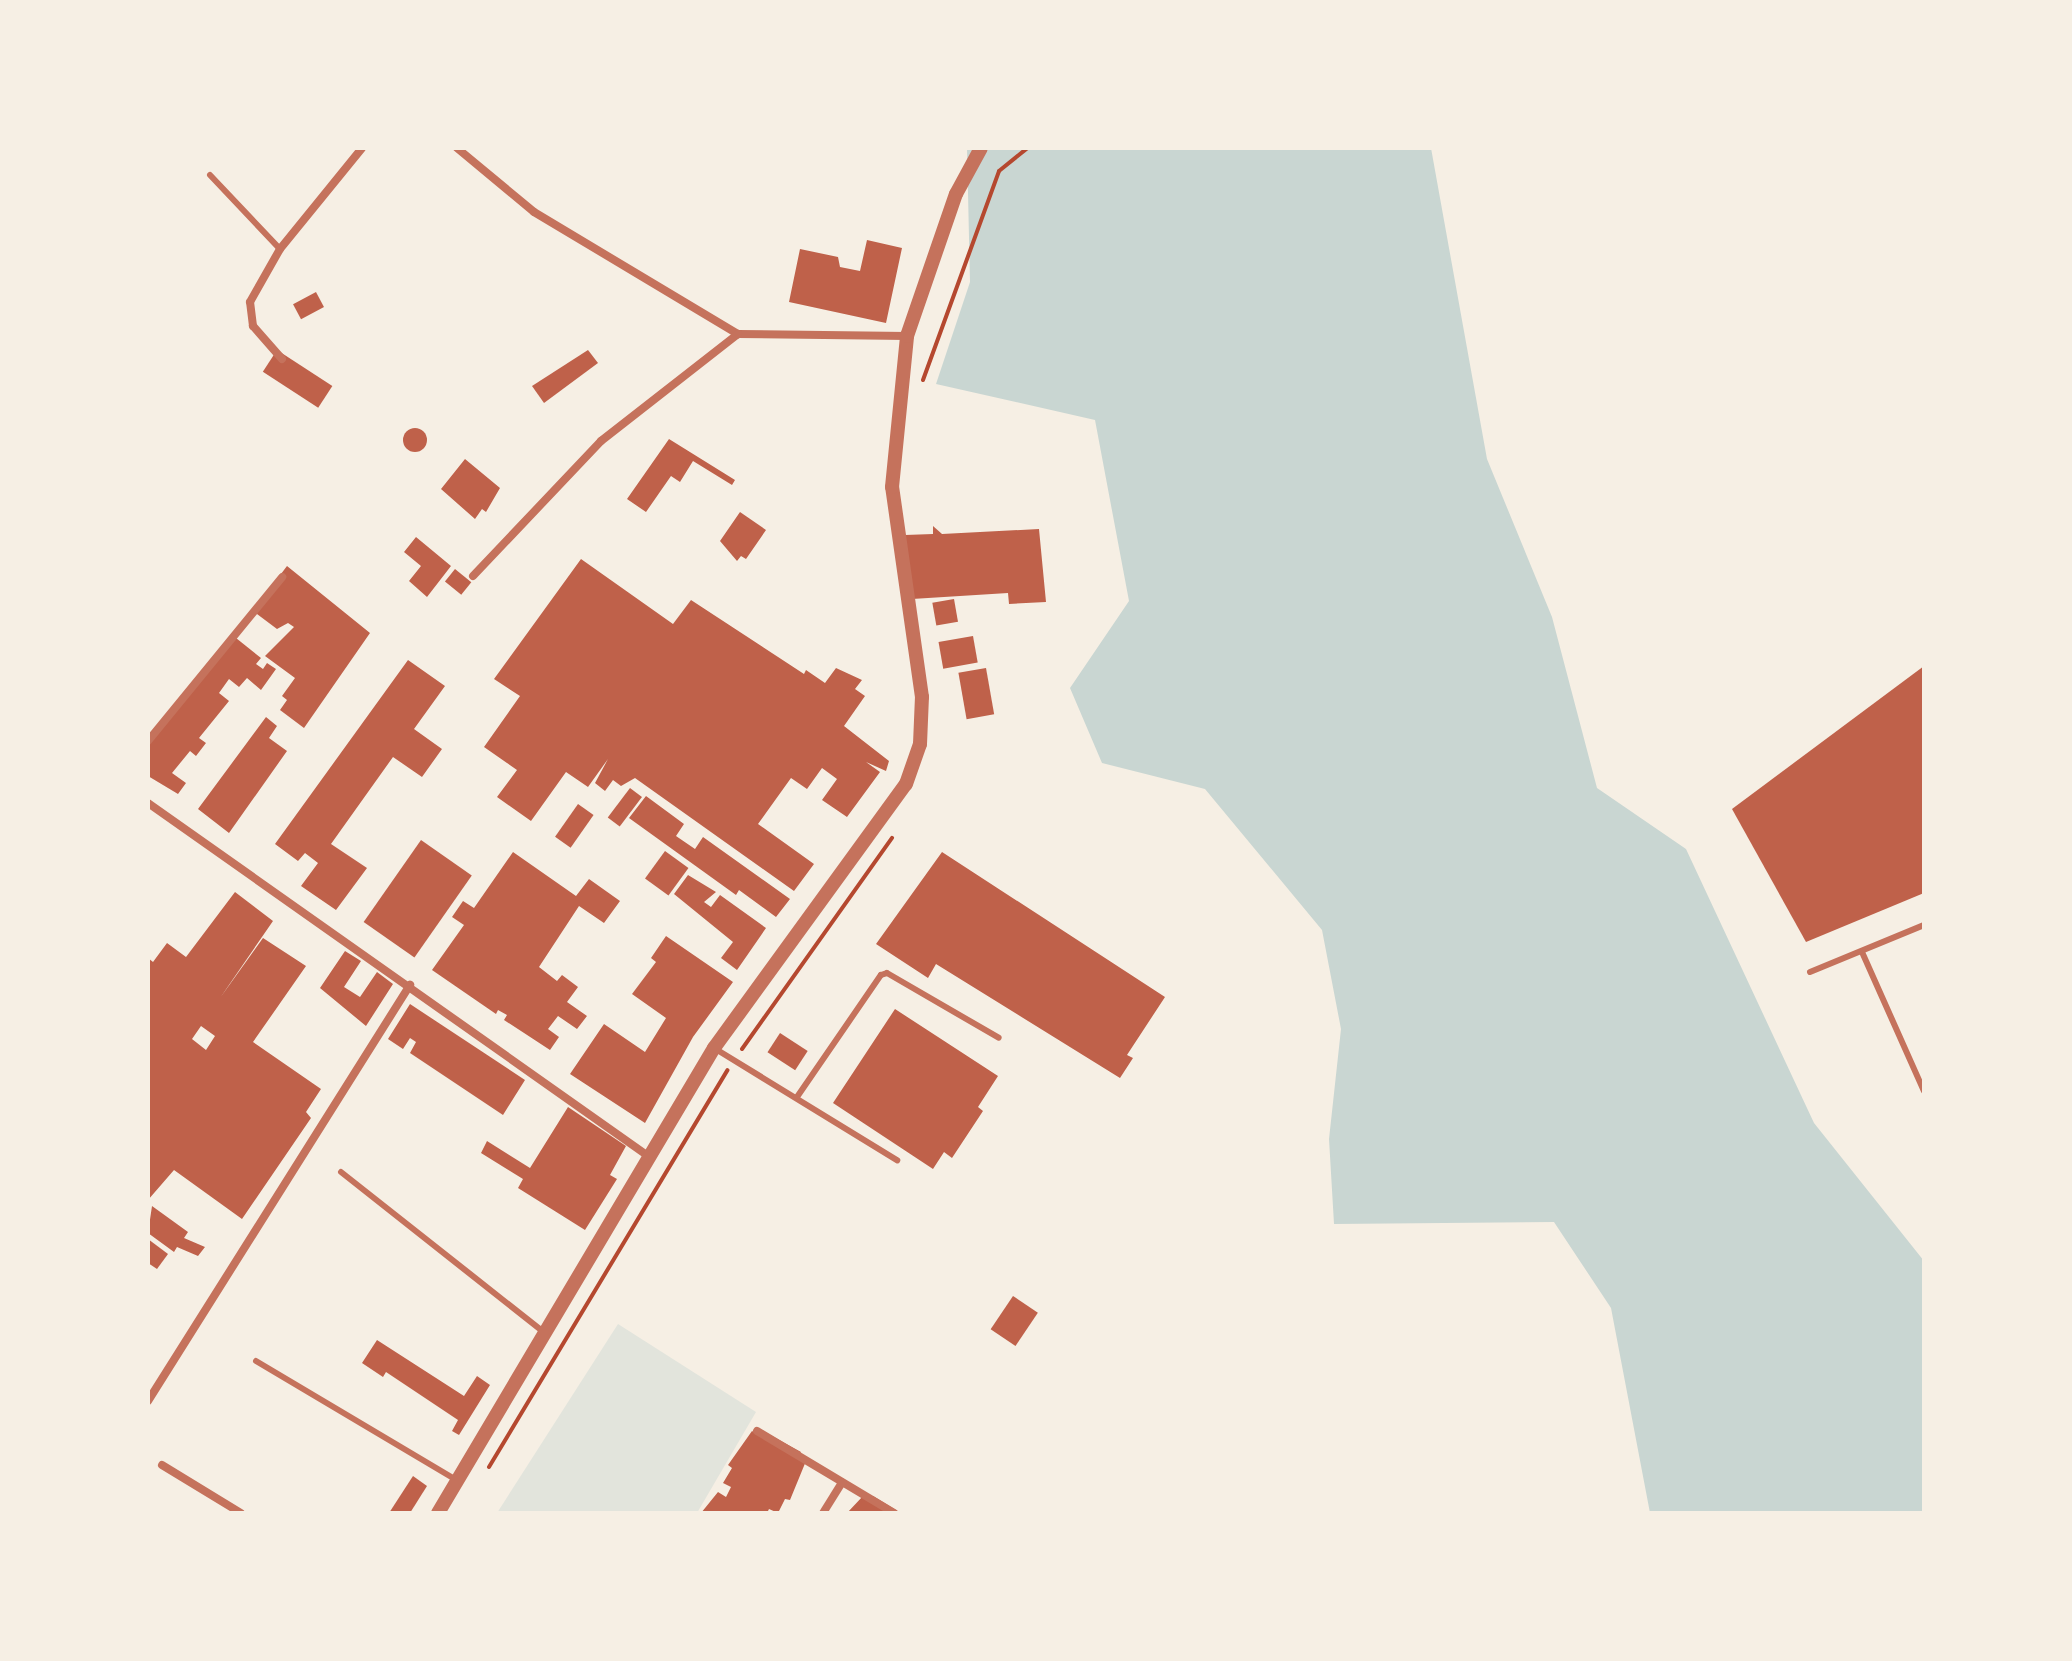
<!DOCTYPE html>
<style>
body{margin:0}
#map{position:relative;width:2072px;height:1661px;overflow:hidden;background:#f6efe4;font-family:Cabin,sans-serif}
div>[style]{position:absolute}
.green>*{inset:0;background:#e2e4dc}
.water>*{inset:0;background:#c9d6d2}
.building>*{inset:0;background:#bf614a;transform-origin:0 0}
.round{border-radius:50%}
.path>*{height:4px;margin:-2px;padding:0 2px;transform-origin:2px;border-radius:2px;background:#b5482f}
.service>*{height:6px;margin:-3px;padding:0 3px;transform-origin:3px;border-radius:3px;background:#c5725c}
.minor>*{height:8px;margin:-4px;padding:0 4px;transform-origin:4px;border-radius:4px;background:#c5725c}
.tertiary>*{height:14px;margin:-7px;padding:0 7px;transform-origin:7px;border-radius:7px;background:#c5725c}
span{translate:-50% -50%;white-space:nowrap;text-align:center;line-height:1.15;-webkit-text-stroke:7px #f6efe4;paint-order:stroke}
.frame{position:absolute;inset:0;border:150px solid #f6efe4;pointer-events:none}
</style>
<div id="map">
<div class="green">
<i style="clip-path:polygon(618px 1324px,756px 1412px,697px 1513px,497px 1513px)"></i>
</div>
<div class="water">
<i style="clip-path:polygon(967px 148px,1431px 148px,1487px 459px,1552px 617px,1597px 788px,1686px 849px,1814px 1123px,1924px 1261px,1924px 1513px,1650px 1513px,1611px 1308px,1554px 1222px,1334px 1224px,1329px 1139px,1341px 1029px,1322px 930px,1205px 789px,1102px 763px,1070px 688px,1129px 601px,1095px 420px,936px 384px,970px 282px)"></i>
</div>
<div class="building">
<i style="clip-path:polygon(867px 240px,902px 248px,886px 323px,789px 302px,800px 249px,838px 257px,840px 267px,860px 271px)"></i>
<i style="left:316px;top:292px;width:17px;height:26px;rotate:62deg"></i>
<i style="left:277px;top:350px;width:66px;height:26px;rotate:33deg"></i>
<i style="clip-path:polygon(588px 350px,598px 363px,544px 403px,532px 386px)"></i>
<i class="round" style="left:403px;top:428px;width:24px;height:24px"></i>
<i style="clip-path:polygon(669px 439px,735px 480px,732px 485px,693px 461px,680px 482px,671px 476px,646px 512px,627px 499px)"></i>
<i style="clip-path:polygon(465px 459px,500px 488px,486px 512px,482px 509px,475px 519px,441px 489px)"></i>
<i style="clip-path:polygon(740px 512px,766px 530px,746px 559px,741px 556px,737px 561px,720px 541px)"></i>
<i style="clip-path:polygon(933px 526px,942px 534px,1039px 529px,1046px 602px,1009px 604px,1008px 593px,912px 599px,905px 535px,933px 534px)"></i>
<i style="clip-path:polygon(416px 537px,451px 566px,427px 597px,409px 581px,421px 566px,404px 552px)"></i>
<i style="clip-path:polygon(581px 559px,673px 624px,691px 600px,804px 674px,806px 670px,825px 683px,836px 668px,862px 680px,855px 689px,865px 696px,844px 726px,889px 761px,886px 771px,866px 762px,880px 772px,847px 817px,822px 800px,837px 779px,822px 768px,807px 789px,791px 778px,758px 824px,814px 864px,794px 891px,635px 778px,621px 786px,613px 780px,605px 791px,595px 783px,608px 759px,588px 787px,566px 772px,531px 821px,497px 797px,517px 770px,484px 747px,520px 696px,494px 679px)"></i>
<i style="clip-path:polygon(287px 566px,370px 633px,304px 728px,280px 710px,287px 700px,282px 696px,295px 678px,265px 656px,294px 627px,288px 623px,277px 629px,253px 611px)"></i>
<i style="left:455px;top:569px;width:21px;height:16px;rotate:39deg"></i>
<i style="left:954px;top:599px;width:23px;height:22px;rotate:80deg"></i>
<i style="left:973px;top:636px;width:27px;height:35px;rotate:80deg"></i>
<i style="clip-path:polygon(236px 638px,261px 658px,256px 664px,263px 669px,267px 663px,276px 669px,261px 690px,247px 678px,239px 687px,229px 679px,219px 693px,229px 701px,199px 738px,206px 743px,196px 756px,190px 751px,172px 773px,186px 783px,178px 794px,148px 776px,148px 743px)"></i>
<i style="clip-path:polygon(408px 660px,445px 686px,414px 729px,442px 749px,422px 777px,393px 757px,331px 844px,367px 868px,336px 910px,301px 886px,318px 863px,305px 853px,298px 861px,275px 844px)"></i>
<i style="clip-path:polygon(1924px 666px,1924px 893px,1806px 942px,1732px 809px)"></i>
<i style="left:986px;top:668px;width:47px;height:28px;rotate:80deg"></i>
<i style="clip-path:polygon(266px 717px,277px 726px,269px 738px,287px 751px,229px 833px,198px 809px)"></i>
<i style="left:630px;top:788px;width:15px;height:37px;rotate:37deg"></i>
<i style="clip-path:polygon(646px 796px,684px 824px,676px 836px,695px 849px,703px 837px,790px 899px,776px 917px,739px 890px,736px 895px,629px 818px)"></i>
<i style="left:578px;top:804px;width:19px;height:40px;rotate:35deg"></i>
<i style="left:421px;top:840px;width:62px;height:100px;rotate:35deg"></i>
<i style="left:665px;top:851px;width:29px;height:34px;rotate:36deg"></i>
<i style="clip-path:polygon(513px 852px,576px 896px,589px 879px,620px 901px,604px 923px,579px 906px,539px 967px,557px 981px,562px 975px,578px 987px,567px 1002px,587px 1016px,577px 1029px,558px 1016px,548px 1029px,559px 1037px,550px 1050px,504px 1020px,507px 1015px,498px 1010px,496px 1014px,432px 970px,464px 925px,452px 917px,463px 901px,474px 908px)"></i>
<i style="clip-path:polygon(942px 852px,1165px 997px,1127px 1055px,1133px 1058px,1120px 1078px,936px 964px,928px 978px,876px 944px)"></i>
<i style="clip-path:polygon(688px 875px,716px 892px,704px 902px,711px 907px,720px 895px,766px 928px,737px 970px,721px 958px,733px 942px,674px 894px)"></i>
<i style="clip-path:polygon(evenodd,235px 892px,273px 921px,220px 998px,263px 938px,306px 966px,253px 1042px,321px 1089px,306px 1112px,311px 1118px,242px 1219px,174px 1170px,148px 1200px,148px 958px,153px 962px,167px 943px,186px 957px,235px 892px,201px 1026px,215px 1036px,206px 1050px,192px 1039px,201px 1026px)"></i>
<i style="clip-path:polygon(666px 936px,733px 982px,693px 1037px,645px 1123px,570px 1074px,604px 1024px,645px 1052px,666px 1018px,632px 994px,656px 962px,651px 958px)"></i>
<i style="clip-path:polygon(345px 951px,361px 961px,344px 987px,360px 997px,377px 972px,393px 984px,366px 1026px,320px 988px)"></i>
<i style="clip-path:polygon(410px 1004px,525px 1080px,503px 1115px,410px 1053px,416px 1042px,410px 1038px,403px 1049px,388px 1039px)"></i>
<i style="clip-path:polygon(895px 1009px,998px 1076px,978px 1107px,983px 1111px,952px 1158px,944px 1152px,933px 1169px,833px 1103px)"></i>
<i style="left:780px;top:1033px;width:33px;height:23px;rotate:33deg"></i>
<i style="clip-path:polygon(568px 1107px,626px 1146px,610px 1175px,617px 1179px,585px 1230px,518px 1188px,523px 1179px,481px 1153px,487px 1141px,530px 1168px)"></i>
<i style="clip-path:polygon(152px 1206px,188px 1232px,184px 1238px,205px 1247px,198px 1256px,177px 1247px,174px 1252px,148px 1233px)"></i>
<i style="clip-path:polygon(148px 1239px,168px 1254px,157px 1269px,148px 1263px)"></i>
<i style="left:1013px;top:1296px;width:30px;height:40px;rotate:34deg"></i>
<i style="clip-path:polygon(377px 1340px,464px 1396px,477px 1376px,490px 1385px,459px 1435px,452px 1431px,458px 1420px,386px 1372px,383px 1377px,362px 1363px)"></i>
<i style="clip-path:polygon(752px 1431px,760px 1436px,763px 1431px,801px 1452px,798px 1457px,806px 1461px,790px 1500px,785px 1499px,778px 1513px,769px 1509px,767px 1513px,701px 1513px,718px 1492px,726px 1497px,731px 1487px,723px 1483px,732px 1468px,728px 1465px)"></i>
<i style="clip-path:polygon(413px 1476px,427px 1486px,410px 1513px,389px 1513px)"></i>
<i style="clip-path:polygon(863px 1496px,870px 1500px,873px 1496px,901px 1513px,847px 1513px)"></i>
</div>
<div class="path">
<i style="left:923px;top:380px;width:222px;rotate:-70deg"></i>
<i style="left:999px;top:171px;width:36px;rotate:-39deg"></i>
<i style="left:742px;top:1049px;width:259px;rotate:-54.6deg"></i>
<i style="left:489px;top:1467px;width:463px;rotate:-59deg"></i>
</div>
<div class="service">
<i style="left:210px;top:175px;width:102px;rotate:46.6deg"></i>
<i style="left:1862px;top:952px;width:152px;rotate:66deg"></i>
<i style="left:1810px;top:972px;width:123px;rotate:-22.4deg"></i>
<i style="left:714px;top:1048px;width:215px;rotate:31.5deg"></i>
<i style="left:797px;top:1097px;width:148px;rotate:-55.5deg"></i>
<i style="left:881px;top:975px;width:6px;rotate:-18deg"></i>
<i style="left:887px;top:973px;width:129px;rotate:30.1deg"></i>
<i style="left:341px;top:1172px;width:260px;rotate:38.3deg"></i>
<i style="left:256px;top:1361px;width:235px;rotate:30.7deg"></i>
</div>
<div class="minor">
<i style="left:457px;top:148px;width:100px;rotate:39.7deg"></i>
<i style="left:534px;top:212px;width:238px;rotate:30.9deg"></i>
<i style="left:738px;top:334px;width:169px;rotate:0.7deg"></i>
<i style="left:282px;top:359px;width:44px;rotate:-131.3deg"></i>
<i style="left:253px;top:326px;width:24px;rotate:-97deg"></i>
<i style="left:250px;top:302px;width:61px;rotate:-60.5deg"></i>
<i style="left:280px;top:249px;width:130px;rotate:-50.9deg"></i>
<i style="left:473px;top:576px;width:186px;rotate:-46.5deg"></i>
<i style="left:601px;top:441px;width:174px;rotate:-38deg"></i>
<i style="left:148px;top:741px;width:212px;rotate:-50.7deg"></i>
<i style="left:148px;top:803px;width:616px;rotate:35.21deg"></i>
<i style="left:148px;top:1401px;width:492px;rotate:-57.8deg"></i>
<i style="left:757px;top:1431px;width:160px;rotate:30.9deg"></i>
<i style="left:162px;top:1465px;width:92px;rotate:31.3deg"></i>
<i style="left:823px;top:1513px;width:36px;rotate:-58deg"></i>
</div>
<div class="tertiary">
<i style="left:438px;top:1513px;width:541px;rotate:-59.31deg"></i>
<i style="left:714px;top:1048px;width:326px;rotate:-54deg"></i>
<i style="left:906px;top:784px;width:42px;rotate:-70.7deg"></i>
<i style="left:920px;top:744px;width:47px;rotate:-87.6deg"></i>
<i style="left:922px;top:697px;width:212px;rotate:-98.1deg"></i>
<i style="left:892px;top:487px;width:152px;rotate:-84.3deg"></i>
<i style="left:907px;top:336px;width:150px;rotate:-71deg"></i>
<i style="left:956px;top:194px;width:52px;rotate:-61.5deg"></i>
</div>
<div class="frame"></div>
</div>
